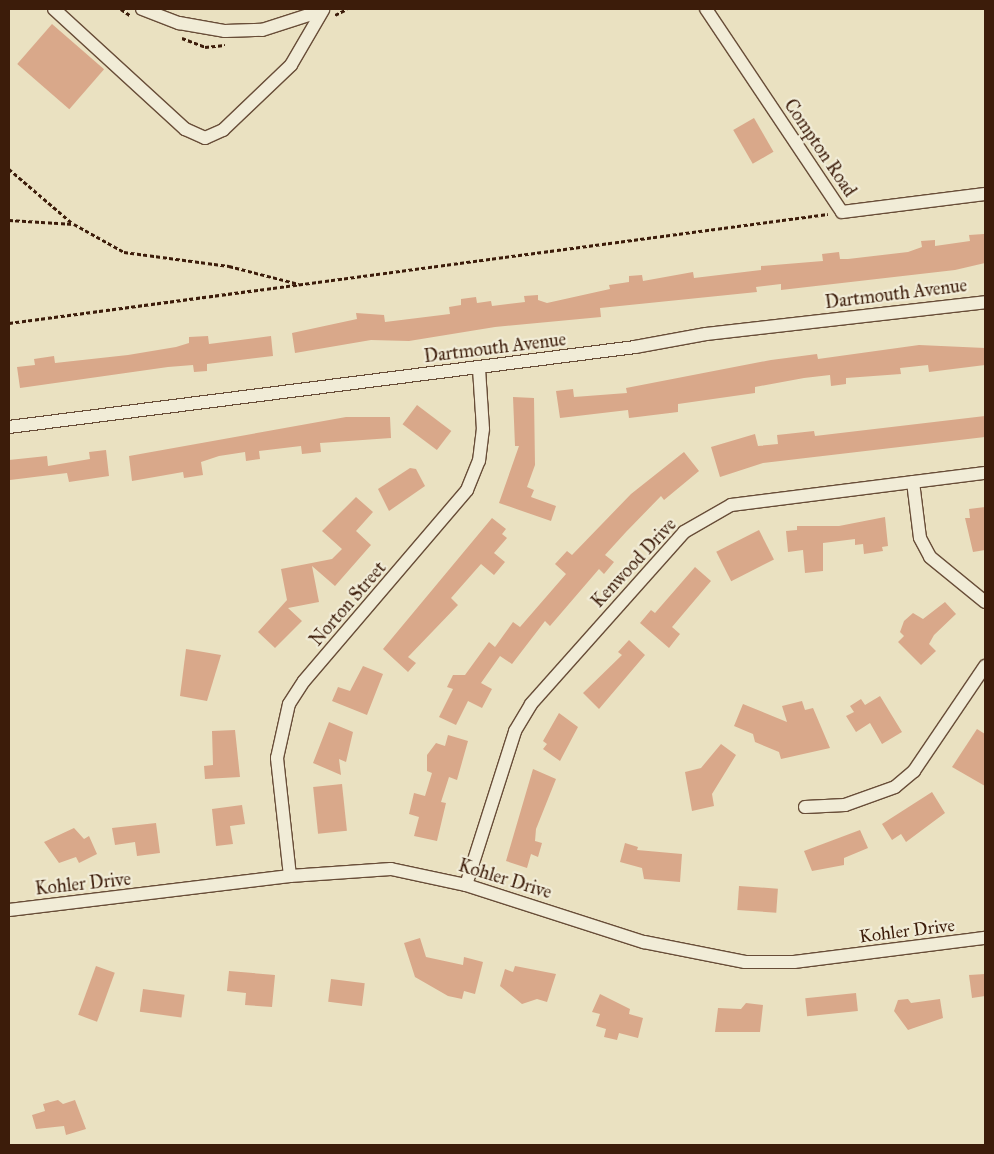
<!DOCTYPE html>
<style>
body{margin:0}
#map{position:relative;width:994px;height:1154px;overflow:hidden;background:#eae1c1;font-family:"IM FELL Great Primer",serif}
div>[style]{position:absolute}
.building>*{inset:0;background:#d9a88a;transform-origin:0 0}
.path>*{height:2.5px;margin-top:-1.25px;transform-origin:0;background:repeating-linear-gradient(90deg,#3c1c0a 0 4px,transparent 0 6.5px)}
.roads{filter:drop-shadow(1px 0 #684d38) drop-shadow(-1px 0 #684d38) drop-shadow(0 1px #684d38) drop-shadow(0 -1px #684d38)}
.street>*{height:12px;margin:-6px;padding:0 6px;transform-origin:6px;border-radius:6px;background:#f1ecd7}
span{translate:-50% -50%;white-space:nowrap;text-align:center;line-height:1.15;-webkit-text-stroke:4.5px #f1ecd7;paint-order:stroke}
.street-label{font-size:18px;color:#3c1c0a}
.frame{position:absolute;inset:0;border:10px solid #3c1c0a;pointer-events:none}
</style>
<div id="map">
<div class="building">
<i style="left:52px;top:24px;width:69px;height:53px;rotate:41deg"></i>
<i style="left:754px;top:118px;width:39px;height:24px;rotate:60deg"></i>
<i style="clip-path:polygon(984px 234px,985px 263px,955px 270px,781px 290px,781px 284px,756px 287px,757px 292px,600px 308px,601px 317px,495px 327px,409px 341px,371px 340px,295px 353px,292px 333px,357px 319px,356px 313px,384px 315px,385px 322px,450px 314px,449px 307px,461px 305px,461px 299px,476px 297px,477px 303px,491px 301px,492px 306px,525px 302px,524px 296px,538px 295px,538px 300px,547px 303px,610px 289px,609px 285px,629px 282px,629px 276px,642px 275px,643px 281px,693px 272px,694px 278px,761px 270px,761px 266px,823px 261px,822px 254px,839px 252px,840px 259px,848px 259px,908px 252px,922px 247px,921px 241px,935px 240px,935px 246px,970px 241px,969px 235px)"></i>
<i style="clip-path:polygon(208px 336px,209px 344px,271px 336px,273px 356px,207px 364px,207px 371px,194px 372px,193px 365px,168px 367px,20px 388px,17px 367px,35px 365px,34px 359px,54px 356px,55px 363px,128px 355px,176px 347px,189px 343px,189px 337px)"></i>
<i style="clip-path:polygon(919px 345px,985px 348px,985px 365px,929px 372px,928px 365px,900px 368px,901px 374px,846px 378px,846px 384px,831px 386px,830px 375px,804px 378px,755px 387px,755px 393px,678px 404px,678px 412px,629px 418px,628px 410px,560px 418px,556px 391px,573px 389px,574px 397px,627px 393px,626px 388px,771px 360px,817px 354px,818px 359px)"></i>
<i style="clip-path:polygon(513px 397px,534px 398px,535px 465px,527px 487px,534px 490px,531px 497px,556px 506px,551px 521px,499px 503px,519px 446px,515px 446px)"></i>
<i style="left:417px;top:405px;width:43px;height:24px;rotate:37deg"></i>
<i style="clip-path:polygon(985px 416px,985px 437px,763px 463px,720px 477px,711px 447px,755px 434px,758px 446px,778px 444px,777px 435px,814px 431px,815px 436px)"></i>
<i style="clip-path:polygon(346px 417px,390px 417px,391px 438px,320px 443px,321px 452px,302px 454px,301px 446px,259px 451px,260px 459px,246px 461px,245px 452px,219px 456px,201px 462px,203px 475px,184px 478px,183px 472px,132px 481px,129px 456px)"></i>
<i style="clip-path:polygon(106px 450px,109px 476px,69px 482px,67px 473px,10px 480px,9px 460px,47px 456px,48px 466px,90px 459px,89px 452px)"></i>
<i style="clip-path:polygon(684px 452px,699px 471px,664px 500px,661px 496px,626px 532px,605px 555px,614px 562px,604px 574px,599px 569px,550px 626px,545px 621px,512px 664px,500px 656px,481px 683px,492px 689px,482px 708px,468px 701px,456px 725px,439px 717px,453px 689px,447px 687px,453px 675px,465px 675px,489px 642px,495px 647px,513px 622px,520px 627px,566px 574px,555px 564px,567px 551px,572px 555px,631px 494px)"></i>
<i style="clip-path:polygon(410px 468px,416px 469px,425px 486px,389px 511px,378px 489px)"></i>
<i style="clip-path:polygon(356px 497px,373px 512px,356px 531px,371px 545px,335px 586px,312px 566px,319px 602px,288px 608px,302px 621px,275px 648px,258px 632px,287px 600px,281px 569px,332px 559px,342px 549px,322px 531px)"></i>
<i style="clip-path:polygon(985px 507px,985px 550px,973px 552px,965px 518px,970px 518px,969px 509px)"></i>
<i style="clip-path:polygon(885px 517px,888px 546px,882px 547px,883px 551px,864px 554px,863px 544px,855px 545px,855px 539px,823px 543px,823px 571px,805px 573px,803px 550px,788px 552px,786px 531px,797px 530px,797px 526px,839px 526px)"></i>
<i style="clip-path:polygon(492px 518px,506px 529px,502px 534px,507px 538px,494px 553px,505px 562px,494px 575px,481px 564px,451px 598px,458px 605px,408px 657px,416px 663px,408px 672px,383px 649px)"></i>
<i style="left:759px;top:530px;width:33px;height:48px;rotate:63deg"></i>
<i style="clip-path:polygon(695px 567px,711px 581px,672px 627px,680px 634px,669px 648px,640px 623px,651px 610px,655px 613px)"></i>
<i style="clip-path:polygon(945px 602px,956px 614px,934px 635px,929px 644px,936px 651px,921px 665px,898px 642px,904px 636px,900px 632px,904px 621px,913px 613px,923px 619px)"></i>
<i style="clip-path:polygon(629px 640px,645px 655px,599px 709px,583px 693px,622px 655px,618px 652px)"></i>
<i style="clip-path:polygon(186px 649px,221px 655px,207px 701px,180px 696px)"></i>
<i style="clip-path:polygon(363px 666px,383px 674px,367px 715px,332px 701px,338px 687px,350px 691px)"></i>
<i style="clip-path:polygon(880px 696px,902px 732px,882px 744px,870px 723px,856px 732px,846px 716px,854px 712px,850px 706px,861px 699px,865px 705px)"></i>
<i style="clip-path:polygon(802px 701px,805px 710px,813px 708px,830px 748px,781px 759px,779px 752px,755px 742px,753px 734px,734px 726px,743px 704px,787px 722px,782px 706px)"></i>
<i style="clip-path:polygon(559px 713px,578px 727px,560px 761px,543px 749px,547px 744px,543px 741px)"></i>
<i style="clip-path:polygon(329px 722px,353px 732px,346px 762px,339px 759px,341px 775px,313px 763px)"></i>
<i style="clip-path:polygon(977px 729px,985px 734px,985px 786px,952px 767px)"></i>
<i style="clip-path:polygon(235px 730px,240px 777px,205px 779px,204px 766px,213px 765px,212px 731px)"></i>
<i style="clip-path:polygon(448px 735px,468px 741px,457px 780px,449px 777px,441px 802px,446px 803px,437px 841px,414px 836px,419px 817px,409px 814px,414px 793px,425px 796px,432px 773px,427px 771px,427px 755px,436px 743px,445px 746px)"></i>
<i style="clip-path:polygon(721px 744px,736px 755px,712px 794px,714px 806px,692px 811px,685px 772px,701px 768px)"></i>
<i style="clip-path:polygon(533px 769px,556px 779px,536px 829px,535px 841px,542px 843px,538px 857px,531px 854px,527px 868px,506px 861px)"></i>
<i style="left:342px;top:784px;width:47px;height:29px;rotate:84deg"></i>
<i style="clip-path:polygon(932px 792px,945px 813px,906px 842px,901px 834px,892px 840px,882px 824px)"></i>
<i style="clip-path:polygon(242px 805px,245px 824px,230px 826px,233px 844px,216px 846px,212px 809px)"></i>
<i style="clip-path:polygon(156px 823px,160px 853px,137px 856px,135px 842px,115px 845px,112px 828px)"></i>
<i style="clip-path:polygon(74px 828px,84px 839px,89px 836px,97px 854px,79px 863px,76px 857px,59px 863px,44px 842px)"></i>
<i style="clip-path:polygon(860px 830px,868px 848px,844px 858px,844px 865px,812px 871px,804px 851px)"></i>
<i style="clip-path:polygon(625px 843px,638px 847px,637px 850px,682px 854px,680px 882px,644px 879px,642px 868px,620px 862px)"></i>
<i style="left:739px;top:886px;width:39px;height:24px;rotate:4deg"></i>
<i style="clip-path:polygon(420px 938px,426px 957px,463px 965px,464px 957px,483px 962px,475px 994px,464px 991px,462px 999px,448px 996px,415px 977px,404px 943px)"></i>
<i style="left:96px;top:966px;width:20px;height:52px;rotate:20deg"></i>
<i style="clip-path:polygon(515px 966px,556px 974px,547px 1002px,537px 999px,522px 1004px,500px 986px,505px 969px,513px 972px)"></i>
<i style="clip-path:polygon(229px 971px,275px 975px,272px 1007px,245px 1005px,246px 993px,227px 991px)"></i>
<i style="clip-path:polygon(985px 974px,985px 996px,972px 998px,969px 975px)"></i>
<i style="left:331px;top:979px;width:34px;height:23px;rotate:7deg"></i>
<i style="left:143px;top:989px;width:42px;height:23px;rotate:8deg"></i>
<i style="left:856px;top:993px;width:18px;height:51px;rotate:84deg"></i>
<i style="clip-path:polygon(600px 994px,630px 1009px,629px 1014px,643px 1018px,638px 1038px,619px 1033px,617px 1040px,604px 1037px,606px 1029px,596px 1026px,600px 1014px,592px 1012px)"></i>
<i style="clip-path:polygon(908px 999px,911px 1003px,940px 999px,943px 1018px,908px 1030px,894px 1011px,898px 1000px)"></i>
<i style="clip-path:polygon(746px 1003px,763px 1005px,760px 1032px,715px 1032px,718px 1008px,741px 1009px)"></i>
<i style="clip-path:polygon(58px 1100px,63px 1104px,75px 1100px,86px 1129px,66px 1135px,64px 1126px,36px 1129px,32px 1115px,45px 1111px,43px 1104px)"></i>
</div>
<div class="path">
<i style="left:121px;top:9px;width:12px;rotate:35deg"></i>
<i style="left:335px;top:15px;width:13px;rotate:-27deg"></i>
<i style="left:182px;top:38px;width:25px;rotate:21deg"></i>
<i style="left:205px;top:47px;width:20px;rotate:-6deg"></i>
<i style="left:9px;top:169px;width:83px;rotate:40.6deg"></i>
<i style="left:9px;top:220px;width:65px;rotate:3.5deg"></i>
<i style="left:74px;top:224px;width:57px;rotate:29.2deg"></i>
<i style="left:124px;top:252px;width:106px;rotate:7.6deg"></i>
<i style="left:229px;top:266px;width:72px;rotate:14.4deg"></i>
<i style="left:9px;top:323px;width:826px;rotate:-7.58deg"></i>
</div>
<div class="roads">
<div class="street">
<i style="left:54px;top:9px;width:178px;rotate:42.5deg"></i>
<i style="left:185px;top:129px;width:22px;rotate:24deg"></i>
<i style="left:205px;top:138px;width:20px;rotate:-24deg"></i>
<i style="left:223px;top:130px;width:94px;rotate:-43.7deg"></i>
<i style="left:291px;top:65px;width:64px;rotate:-59.8deg"></i>
<i style="left:142px;top:9px;width:40px;rotate:21deg"></i>
<i style="left:179px;top:23px;width:47px;rotate:9.9deg"></i>
<i style="left:225px;top:31px;width:37px;rotate:-2deg"></i>
<i style="left:262px;top:30px;width:62px;rotate:-17.9deg"></i>
<i style="left:706px;top:9px;width:244px;rotate:56.2deg"></i>
<i style="left:842px;top:212px;width:144px;rotate:-7.2deg"></i>
<i style="left:9px;top:427px;width:631px;rotate:-7.28deg"></i>
<i style="left:635px;top:347px;width:72px;rotate:-10.4deg"></i>
<i style="left:706px;top:334px;width:281px;rotate:-6.5deg"></i>
<i style="left:913px;top:482px;width:56px;rotate:82.9deg"></i>
<i style="left:920px;top:538px;width:21px;rotate:62deg"></i>
<i style="left:930px;top:557px;width:71px;rotate:39.3deg"></i>
<i style="left:805px;top:807px;width:40px;rotate:-2.9deg"></i>
<i style="left:845px;top:805px;width:53px;rotate:-19.8deg"></i>
<i style="left:895px;top:787px;width:25px;rotate:-40deg"></i>
<i style="left:914px;top:771px;width:127px;rotate:-55.9deg"></i>
<i style="left:290px;top:876px;width:119px;rotate:-96.3deg"></i>
<i style="left:277px;top:758px;width:55px;rotate:-77.5deg"></i>
<i style="left:289px;top:704px;width:27px;rotate:-57deg"></i>
<i style="left:304px;top:681px;width:251px;rotate:-49.5deg"></i>
<i style="left:467px;top:490px;width:31px;rotate:-68deg"></i>
<i style="left:479px;top:461px;width:32px;rotate:-83deg"></i>
<i style="left:483px;top:429px;width:61px;rotate:-93.8deg"></i>
<i style="left:466px;top:885px;width:162px;rotate:-72.3deg"></i>
<i style="left:515px;top:731px;width:31px;rotate:-59deg"></i>
<i style="left:531px;top:704px;width:230px;rotate:-48.3deg"></i>
<i style="left:684px;top:532px;width:54px;rotate:-29.9deg"></i>
<i style="left:731px;top:505px;width:256px;rotate:-7.2deg"></i>
<i style="left:9px;top:910px;width:283px;rotate:-6.9deg"></i>
<i style="left:290px;top:876px;width:101px;rotate:-4deg"></i>
<i style="left:391px;top:869px;width:77px;rotate:12deg"></i>
<i style="left:466px;top:885px;width:187px;rotate:17.8deg"></i>
<i style="left:644px;top:942px;width:103px;rotate:11.2deg"></i>
<i style="left:745px;top:962px;width:49px"></i>
<i style="left:794px;top:962px;width:193px;rotate:-7.2deg"></i>
</div>
</div>
<div class="street-label">
<span style="left:820px;top:148px;rotate:56deg">Compton Road</span>
<span style="left:896px;top:294px;rotate:-7deg">Dartmouth Avenue</span>
<span style="left:495px;top:348px;rotate:-7deg">Dartmouth Avenue</span>
<span style="left:634px;top:563px;rotate:-47deg">Kenwood Drive</span>
<span style="left:348px;top:604px;rotate:-49deg">Norton Street</span>
<span style="left:505px;top:879px;rotate:17deg">Kohler Drive</span>
<span style="left:83px;top:884px;rotate:-6deg">Kohler Drive</span>
<span style="left:907px;top:931px;rotate:-7deg">Kohler Drive</span>
</div>
<div class="frame"></div>
</div>
